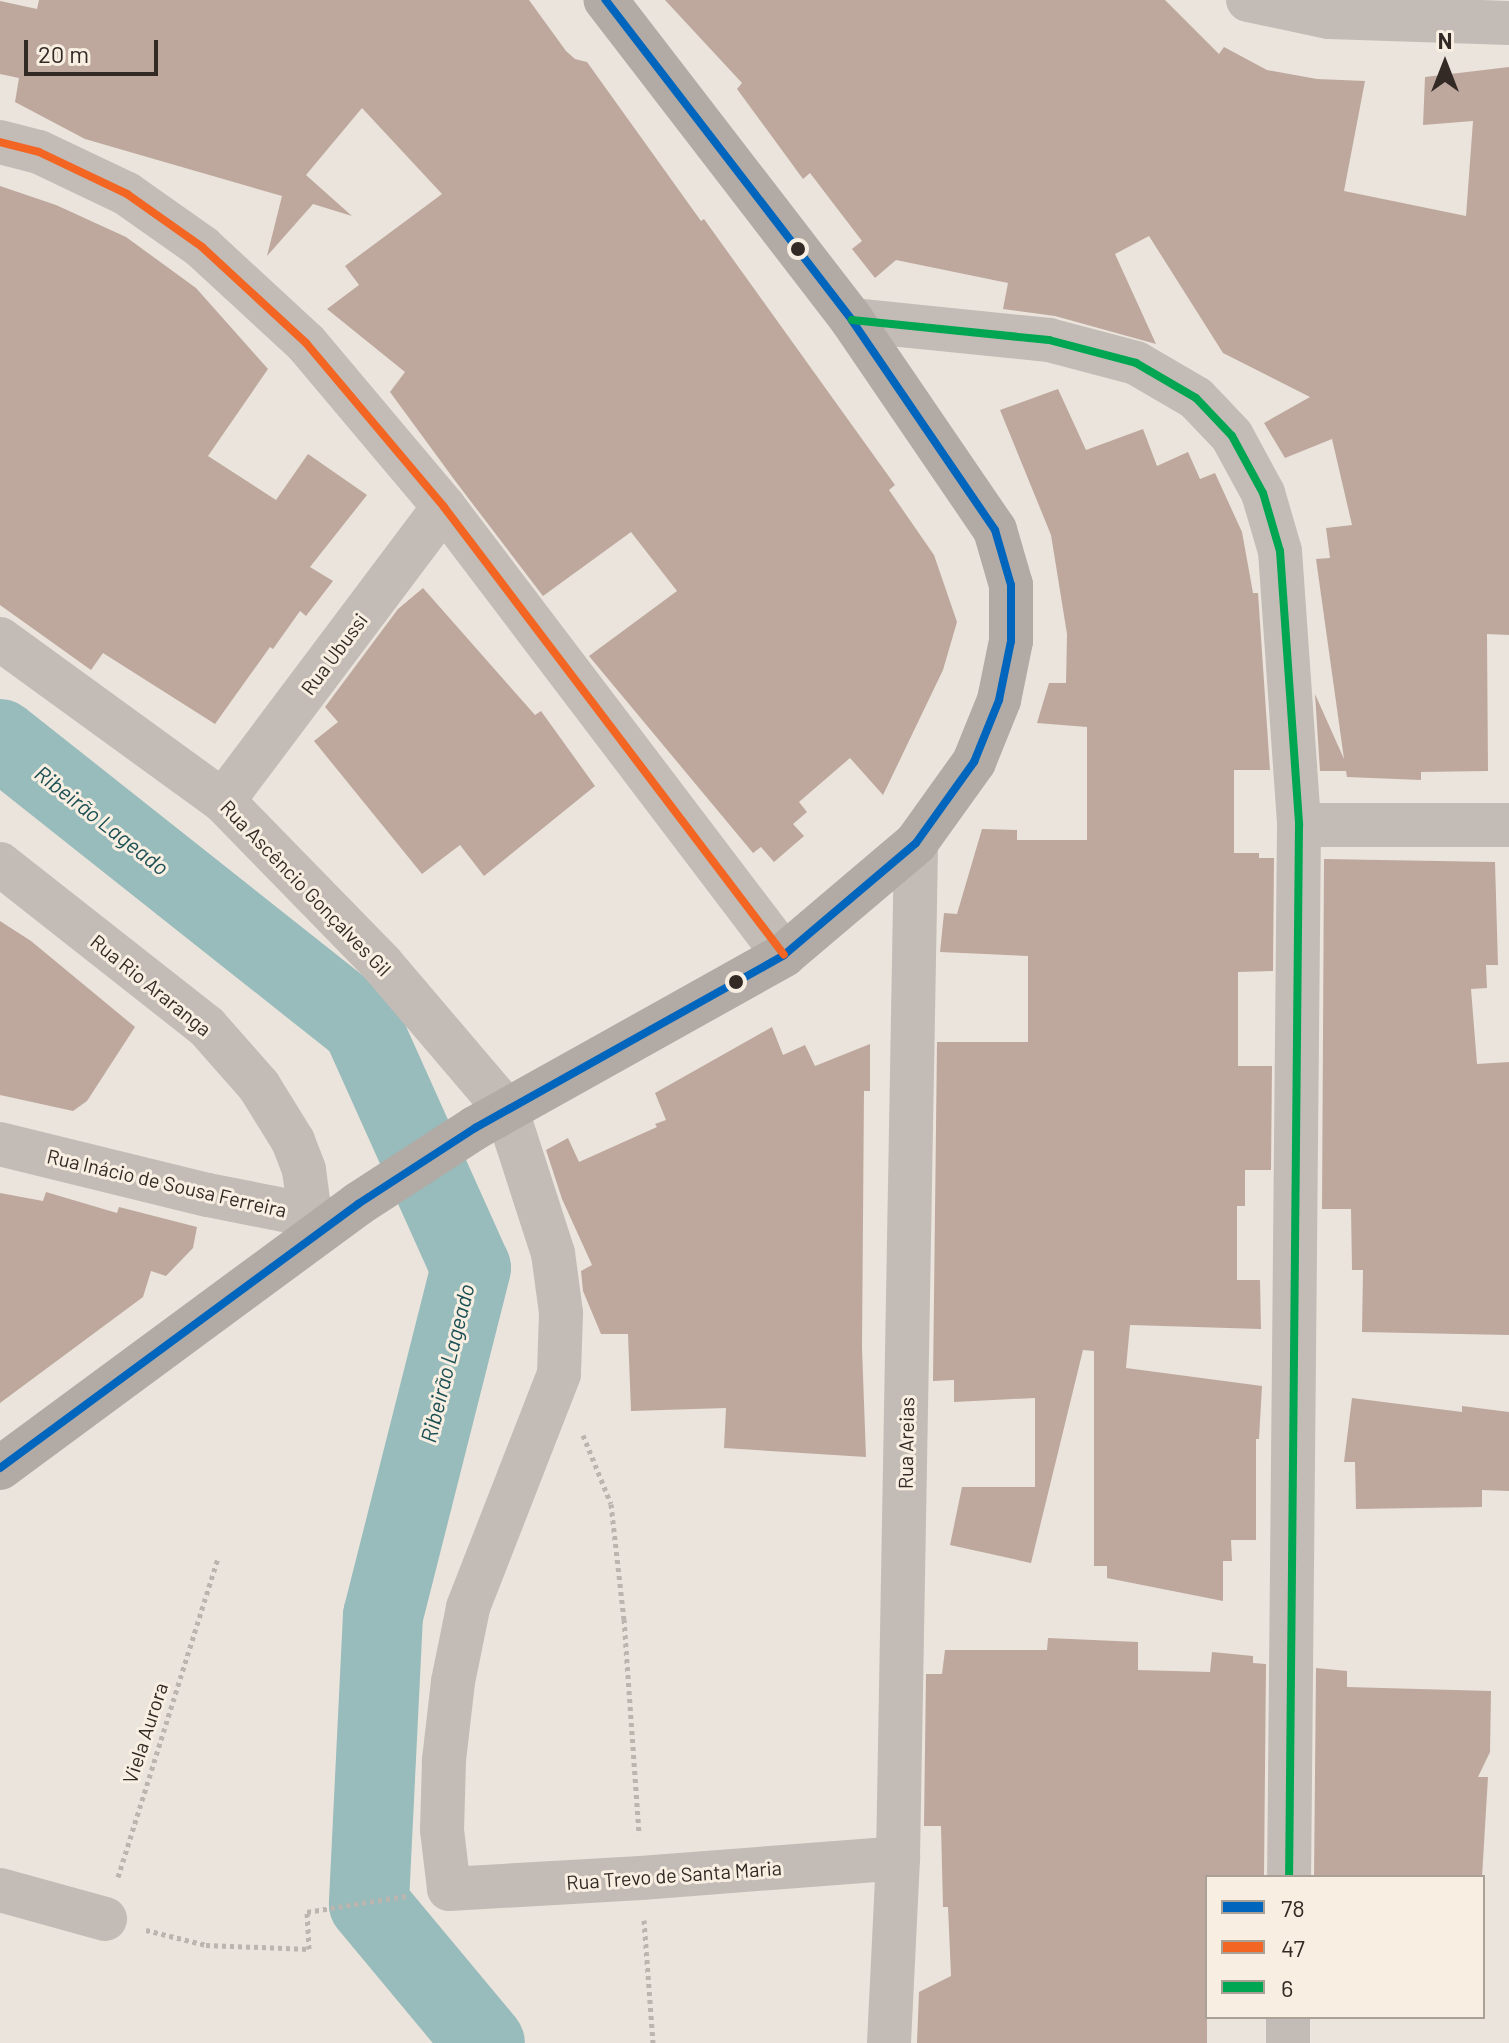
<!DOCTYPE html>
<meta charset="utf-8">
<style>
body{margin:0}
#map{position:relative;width:1509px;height:2043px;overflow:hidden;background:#eae4dc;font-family:Barlow,sans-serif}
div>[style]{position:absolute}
.river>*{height:80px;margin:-40px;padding:0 40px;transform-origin:40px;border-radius:40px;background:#98bbbb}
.building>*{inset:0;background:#bea89d}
.path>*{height:5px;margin-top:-2.5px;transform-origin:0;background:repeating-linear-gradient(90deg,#bcb4ae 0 4px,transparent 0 8px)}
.minor>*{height:44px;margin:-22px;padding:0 22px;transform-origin:22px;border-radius:22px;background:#c3bcb6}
.major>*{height:44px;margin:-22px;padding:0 22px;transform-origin:22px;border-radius:22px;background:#b2aba5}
.bus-1>*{height:8px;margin:-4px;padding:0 4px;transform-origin:4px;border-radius:4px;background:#0065bd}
.bus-2>*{height:8px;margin:-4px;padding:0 4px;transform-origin:4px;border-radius:4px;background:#f26522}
.bus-3>*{height:8px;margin:-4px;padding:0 4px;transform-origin:4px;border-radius:4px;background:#00a651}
.dots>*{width:22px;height:22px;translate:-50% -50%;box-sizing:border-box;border:4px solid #f8efe2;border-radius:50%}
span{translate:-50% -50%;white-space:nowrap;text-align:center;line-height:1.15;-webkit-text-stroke:6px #f8efe2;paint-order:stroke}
.street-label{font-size:20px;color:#332925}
.water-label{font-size:22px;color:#1b4f54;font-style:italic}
.legend{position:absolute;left:1205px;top:1875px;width:280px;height:144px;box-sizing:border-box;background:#f8efe2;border:2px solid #a9a096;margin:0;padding:10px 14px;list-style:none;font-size:24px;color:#332925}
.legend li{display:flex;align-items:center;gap:16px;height:40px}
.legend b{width:40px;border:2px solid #a9a096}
.north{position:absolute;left:1405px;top:24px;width:80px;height:80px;-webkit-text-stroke:6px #f8efe2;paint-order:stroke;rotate:0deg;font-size:22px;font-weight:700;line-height:32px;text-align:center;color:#332925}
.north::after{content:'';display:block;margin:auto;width:28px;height:36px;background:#332925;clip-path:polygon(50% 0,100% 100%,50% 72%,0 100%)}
.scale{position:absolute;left:24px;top:40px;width:134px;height:36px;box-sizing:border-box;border:4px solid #332925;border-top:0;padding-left:10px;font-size:24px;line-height:28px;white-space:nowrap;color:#332925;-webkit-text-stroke:6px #f8efe2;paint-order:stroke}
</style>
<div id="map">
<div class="river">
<i style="left:0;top:739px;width:462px;rotate:38.4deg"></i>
<i style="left:362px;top:1026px;width:265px;rotate:65.8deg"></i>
<i style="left:471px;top:1268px;width:358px;rotate:104.2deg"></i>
<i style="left:383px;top:1615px;width:289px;rotate:92.8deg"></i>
<i style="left:369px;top:1904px;width:181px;rotate:50.2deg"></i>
</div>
<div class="building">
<i style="clip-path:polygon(39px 0,529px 0,566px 51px,575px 59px,587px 62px,701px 221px,704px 219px,895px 485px,889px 490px,934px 555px,957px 622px,943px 670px,883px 795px,850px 758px,799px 802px,807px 812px,793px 824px,804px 836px,774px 862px,761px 847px,753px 853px,589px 656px,677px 591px,631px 532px,543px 596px,456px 482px,390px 392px,405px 372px,327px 309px,359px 285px,345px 266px,442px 194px,362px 108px,306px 175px,352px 216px,313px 204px,267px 256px,282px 196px,85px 139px,15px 102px,19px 78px,0 74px,0 1px,37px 9px)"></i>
<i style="clip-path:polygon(665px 0,1165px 0,1219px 54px,1224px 47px,1267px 70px,1317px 79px,1365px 81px,1344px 191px,1466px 216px,1473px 121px,1423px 125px,1425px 77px,1509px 67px,1509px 635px,1487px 634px,1488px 771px,1421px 772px,1421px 780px,1347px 777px,1346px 771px,1320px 771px,1315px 694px,1344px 759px,1316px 559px,1330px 558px,1326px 528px,1352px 525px,1332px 439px,1285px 458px,1264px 423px,1310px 397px,1223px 353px,1149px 236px,1115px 254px,1156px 344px,1055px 316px,1003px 309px,1008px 283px,896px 260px,875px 278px,852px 249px,862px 241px,810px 173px,803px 179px,737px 89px,742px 83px)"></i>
<i style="clip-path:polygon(0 186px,56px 205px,126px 237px,196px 288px,268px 369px,208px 456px,276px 500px,308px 454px,367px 495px,310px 567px,333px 581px,306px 616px,300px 611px,273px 649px,270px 647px,215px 724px,103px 653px,91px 670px,0 605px)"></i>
<i style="clip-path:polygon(1058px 389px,1086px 450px,1143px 429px,1157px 466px,1188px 452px,1200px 479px,1215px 473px,1242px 532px,1253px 593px,1258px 593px,1270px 770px,1234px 770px,1234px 853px,1259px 853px,1259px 858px,1274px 858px,1273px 971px,1238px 972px,1238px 1066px,1272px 1066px,1271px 1170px,1245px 1170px,1245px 1206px,1237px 1206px,1237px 1280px,1260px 1280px,1261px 1329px,1130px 1325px,1126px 1368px,1262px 1386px,1259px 1439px,1256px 1439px,1256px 1540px,1231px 1540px,1232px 1561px,1223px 1561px,1223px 1601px,1107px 1578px,1107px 1566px,1094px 1566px,1094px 1351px,1083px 1350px,1031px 1563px,950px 1545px,962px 1487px,1035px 1487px,1035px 1398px,954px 1402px,954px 1380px,933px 1381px,937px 1042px,1028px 1042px,1028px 956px,940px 952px,944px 913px,957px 914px,982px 829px,1017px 830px,1017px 840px,1087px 840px,1087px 727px,1037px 723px,1049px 683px,1066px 683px,1067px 634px,1051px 535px,1000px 410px)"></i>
<i style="clip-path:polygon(423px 588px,535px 715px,541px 711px,595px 786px,484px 876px,460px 845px,422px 874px,314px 741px,338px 722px,325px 707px,398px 609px)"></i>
<i style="clip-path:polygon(1324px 859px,1495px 862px,1498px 965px,1486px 965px,1487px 988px,1471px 989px,1477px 1064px,1509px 1062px,1509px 1335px,1362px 1332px,1363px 1270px,1352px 1270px,1351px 1209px,1322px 1209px)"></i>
<i style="clip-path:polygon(0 921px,31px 941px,135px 1027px,87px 1101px,73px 1111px,0 1095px)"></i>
<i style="clip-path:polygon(772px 1027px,783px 1055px,805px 1045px,815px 1066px,870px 1044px,870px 1091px,864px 1091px,862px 1348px,866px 1457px,724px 1448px,726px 1408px,631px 1411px,628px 1334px,601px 1334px,583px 1291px,581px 1271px,592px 1265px,562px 1199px,546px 1150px,568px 1138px,579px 1162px,657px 1127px,655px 1124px,666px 1120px,655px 1093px)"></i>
<i style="clip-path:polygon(46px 1192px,117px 1213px,119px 1207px,197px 1227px,193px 1248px,166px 1276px,151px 1271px,143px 1297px,0 1403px,0 1193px,43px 1201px)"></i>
<i style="clip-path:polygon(1352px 1398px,1462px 1412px,1462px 1406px,1509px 1412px,1509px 1491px,1482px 1490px,1482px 1507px,1356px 1509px,1355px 1462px,1344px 1462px)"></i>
<i style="clip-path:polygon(1048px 1638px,1138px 1642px,1138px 1670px,1210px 1672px,1212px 1652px,1253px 1656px,1253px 1663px,1266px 1664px,1264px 1877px,1207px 1877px,1207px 2043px,917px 2043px,919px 1992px,951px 1976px,948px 1907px,943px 1907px,941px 1826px,924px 1826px,926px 1674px,942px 1674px,945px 1650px,1047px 1650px)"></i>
<i style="clip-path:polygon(1316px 1668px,1347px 1671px,1347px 1687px,1491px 1691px,1490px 1752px,1478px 1777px,1488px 1777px,1482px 1877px,1314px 1877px)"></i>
</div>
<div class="path">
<i style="left:583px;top:1435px;width:74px;rotate:67.9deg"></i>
<i style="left:611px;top:1504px;width:116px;rotate:83.6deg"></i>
<i style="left:624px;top:1619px;width:216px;rotate:86deg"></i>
<i style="left:118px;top:1877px;width:334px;rotate:-72.6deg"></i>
<i style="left:644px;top:1920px;width:123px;rotate:85.8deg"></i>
<i style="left:146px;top:1930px;width:62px;rotate:14deg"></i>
<i style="left:206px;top:1945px;width:103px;rotate:2.2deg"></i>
<i style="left:309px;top:1949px;width:37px;rotate:-93deg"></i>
<i style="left:307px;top:1912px;width:100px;rotate:-9.2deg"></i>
</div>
<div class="minor">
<i style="left:1248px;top:0;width:83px;rotate:11.9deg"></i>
<i style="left:1329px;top:17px;width:180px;rotate:1.9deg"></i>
<i style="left:0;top:142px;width:40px;rotate:14.4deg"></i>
<i style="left:39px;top:152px;width:98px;rotate:25.5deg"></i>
<i style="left:127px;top:194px;width:92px;rotate:35.2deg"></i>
<i style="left:202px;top:247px;width:142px;rotate:42.7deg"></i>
<i style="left:306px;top:343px;width:214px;rotate:49.9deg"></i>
<i style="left:444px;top:507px;width:562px;rotate:52.8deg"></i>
<i style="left:852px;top:320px;width:198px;rotate:5.8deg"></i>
<i style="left:1049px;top:340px;width:90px;rotate:14.8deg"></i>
<i style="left:1136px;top:363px;width:69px;rotate:30.3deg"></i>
<i style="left:1196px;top:398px;width:52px;rotate:46.5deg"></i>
<i style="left:1232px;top:436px;width:65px;rotate:61.5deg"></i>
<i style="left:1263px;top:493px;width:60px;rotate:73.7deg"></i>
<i style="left:1280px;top:551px;width:275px;rotate:86deg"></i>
<i style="left:1299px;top:825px;width:1052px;rotate:90.54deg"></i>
<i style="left:0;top:639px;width:276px;rotate:36deg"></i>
<i style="left:223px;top:801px;width:228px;rotate:45.7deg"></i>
<i style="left:382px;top:964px;width:193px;rotate:49.6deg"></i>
<i style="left:507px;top:1111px;width:149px;rotate:72.1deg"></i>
<i style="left:553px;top:1253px;width:61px;rotate:82.4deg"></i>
<i style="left:561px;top:1313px;width:61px;rotate:91.9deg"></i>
<i style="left:559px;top:1374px;width:251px;rotate:111.3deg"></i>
<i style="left:468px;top:1608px;width:76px;rotate:101.5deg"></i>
<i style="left:453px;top:1682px;width:79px;rotate:96.6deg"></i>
<i style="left:444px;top:1760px;width:70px;rotate:91.6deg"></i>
<i style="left:442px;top:1830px;width:59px;rotate:83.2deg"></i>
<i style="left:449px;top:1889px;width:192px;rotate:-3.3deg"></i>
<i style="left:641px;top:1878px;width:258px;rotate:-4.4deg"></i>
<i style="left:223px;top:801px;width:368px;rotate:-53.1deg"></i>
<i style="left:1299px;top:825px;width:210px"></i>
<i style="left:0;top:864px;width:263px;rotate:38.2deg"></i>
<i style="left:207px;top:1027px;width:79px;rotate:48.6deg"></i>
<i style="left:259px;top:1086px;width:65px;rotate:58.3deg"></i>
<i style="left:293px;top:1141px;width:31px;rotate:69deg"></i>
<i style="left:304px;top:1170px;width:45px;rotate:82.4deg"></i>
<i style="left:0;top:1144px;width:214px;rotate:13.8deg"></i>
<i style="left:208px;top:1195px;width:128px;rotate:11.2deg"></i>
<i style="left:0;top:1890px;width:109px;rotate:15.4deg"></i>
<i style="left:889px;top:2043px;width:185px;rotate:-87.2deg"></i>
<i style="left:898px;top:1858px;width:1015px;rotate:-88.98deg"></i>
<i style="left:1288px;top:2043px;width:26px;rotate:-90deg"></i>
</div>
<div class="major">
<i style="left:0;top:1468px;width:445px;rotate:-36.4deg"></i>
<i style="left:358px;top:1204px;width:140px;rotate:-33deg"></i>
<i style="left:475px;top:1128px;width:354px;rotate:-29.2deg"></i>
<i style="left:784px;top:955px;width:173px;rotate:-40.3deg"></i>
<i style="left:916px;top:843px;width:100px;rotate:-54.4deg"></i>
<i style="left:974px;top:762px;width:67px;rotate:-68deg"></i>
<i style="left:999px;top:700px;width:60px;rotate:-78.5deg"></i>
<i style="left:1011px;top:641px;width:56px;rotate:-90deg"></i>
<i style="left:1011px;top:585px;width:57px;rotate:-106.2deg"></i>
<i style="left:995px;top:530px;width:254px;rotate:-124.3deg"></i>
<i style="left:852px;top:320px;width:404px;rotate:-127.6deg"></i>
</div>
<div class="bus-1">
<i style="left:0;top:1468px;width:445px;rotate:-36.4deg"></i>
<i style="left:358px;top:1204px;width:140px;rotate:-33deg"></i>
<i style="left:475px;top:1128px;width:354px;rotate:-29.2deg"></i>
<i style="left:784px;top:955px;width:173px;rotate:-40.3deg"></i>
<i style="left:916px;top:843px;width:100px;rotate:-54.4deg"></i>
<i style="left:974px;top:762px;width:67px;rotate:-68deg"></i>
<i style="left:999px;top:700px;width:60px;rotate:-78.5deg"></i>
<i style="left:1011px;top:641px;width:56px;rotate:-90deg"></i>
<i style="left:1011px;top:585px;width:57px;rotate:-106.2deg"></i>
<i style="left:995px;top:530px;width:254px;rotate:-124.3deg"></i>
<i style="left:852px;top:320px;width:404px;rotate:-127.6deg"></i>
</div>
<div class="bus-2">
<i style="left:0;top:142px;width:40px;rotate:14.4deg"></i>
<i style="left:39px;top:152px;width:98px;rotate:25.5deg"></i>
<i style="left:127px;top:194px;width:92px;rotate:35.2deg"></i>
<i style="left:202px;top:247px;width:142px;rotate:42.7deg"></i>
<i style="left:306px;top:343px;width:214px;rotate:49.9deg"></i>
<i style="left:444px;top:507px;width:562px;rotate:52.8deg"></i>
</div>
<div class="bus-3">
<i style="left:852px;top:320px;width:198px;rotate:5.8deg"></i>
<i style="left:1049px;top:340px;width:90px;rotate:14.8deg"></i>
<i style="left:1136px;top:363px;width:69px;rotate:30.3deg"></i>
<i style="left:1196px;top:398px;width:52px;rotate:46.5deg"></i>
<i style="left:1232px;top:436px;width:65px;rotate:61.5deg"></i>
<i style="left:1263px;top:493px;width:60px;rotate:73.7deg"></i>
<i style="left:1280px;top:551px;width:275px;rotate:86deg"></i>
<i style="left:1299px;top:825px;width:1052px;rotate:90.54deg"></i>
</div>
<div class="dots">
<i style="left:798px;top:249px;background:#332925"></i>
<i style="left:736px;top:982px;background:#332925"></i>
</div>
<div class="street-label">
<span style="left:334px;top:654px;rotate:-53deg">Rua Ubussi</span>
<span style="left:306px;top:888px;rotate:46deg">Rua Ascêncio Gonçalves Gil</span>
<span style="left:151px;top:985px;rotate:39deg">Rua Rio Araranga</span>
<span style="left:167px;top:1183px;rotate:13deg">Rua Inácio de Sousa Ferreira</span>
<span style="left:906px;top:1443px;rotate:-89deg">Rua Areias</span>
<span style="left:145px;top:1733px;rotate:-72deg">Viela Aurora</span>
<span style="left:674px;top:1875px;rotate:-4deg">Rua Trevo de Santa Maria</span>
</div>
<div class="water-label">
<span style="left:102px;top:820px;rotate:38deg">Ribeirão Lageado</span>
<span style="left:447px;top:1363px;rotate:-76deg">Ribeirão Lageado</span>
</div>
<ul class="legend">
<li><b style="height:10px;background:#0065bd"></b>78</li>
<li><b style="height:10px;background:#f26522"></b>47</li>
<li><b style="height:10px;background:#00a651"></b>6</li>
</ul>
<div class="north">N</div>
<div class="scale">20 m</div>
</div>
